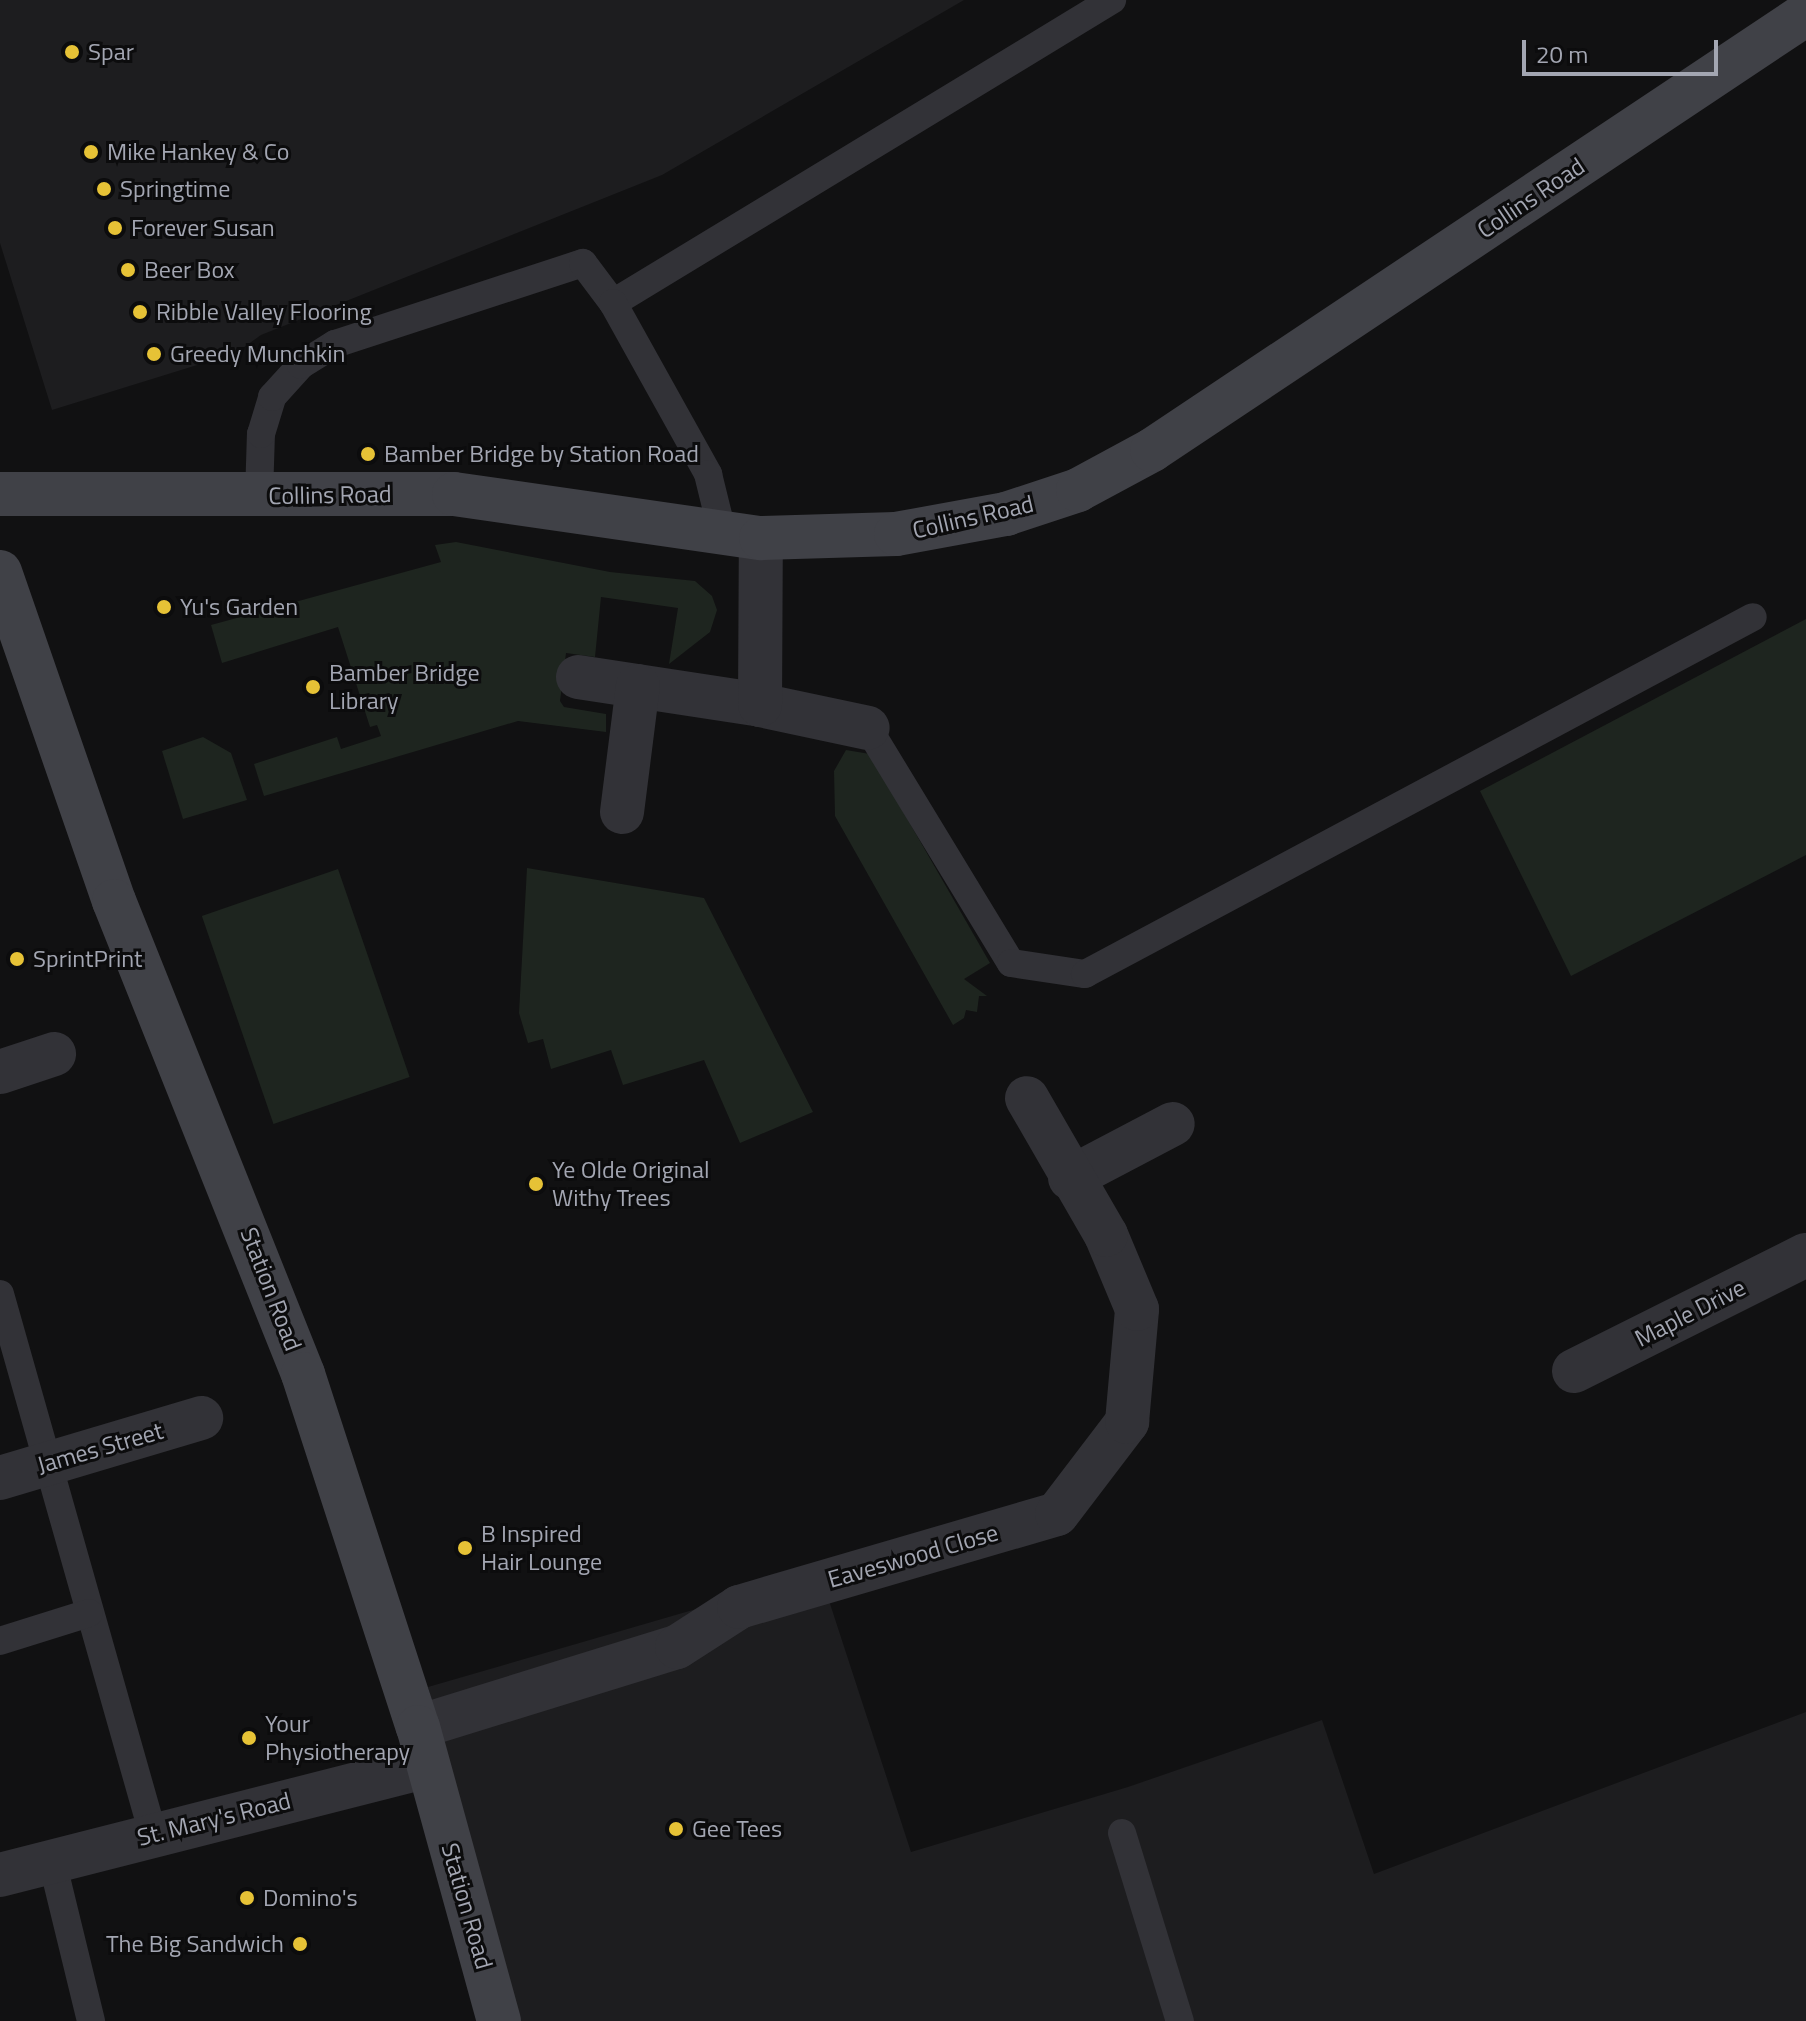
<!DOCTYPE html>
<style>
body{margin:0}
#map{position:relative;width:1806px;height:2021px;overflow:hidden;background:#111112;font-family:"Titillium Web",sans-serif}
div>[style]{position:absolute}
.built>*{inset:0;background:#1d1d1f}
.green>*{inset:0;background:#1e251f;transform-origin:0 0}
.lane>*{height:28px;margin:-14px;padding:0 14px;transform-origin:14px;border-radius:14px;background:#323237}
.street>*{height:44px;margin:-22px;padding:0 22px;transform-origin:22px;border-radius:22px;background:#323237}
.secondary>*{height:44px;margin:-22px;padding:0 22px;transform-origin:22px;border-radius:22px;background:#404147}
.dots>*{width:22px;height:22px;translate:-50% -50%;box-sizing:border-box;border:4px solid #0c0c0d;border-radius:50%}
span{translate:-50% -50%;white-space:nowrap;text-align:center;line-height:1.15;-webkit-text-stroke:6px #0c0c0d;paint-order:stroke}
.poi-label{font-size:24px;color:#a3a6b2}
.left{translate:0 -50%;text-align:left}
.right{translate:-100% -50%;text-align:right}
.street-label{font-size:24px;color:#a3a6b2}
.scale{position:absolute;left:1522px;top:40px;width:196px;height:36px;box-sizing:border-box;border:4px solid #a3a6b2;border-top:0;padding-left:10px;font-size:24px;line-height:28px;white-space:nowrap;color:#a3a6b2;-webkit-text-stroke:6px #0c0c0d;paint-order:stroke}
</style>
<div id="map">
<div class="built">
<i style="clip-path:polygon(0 0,964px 0,662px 175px,261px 335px,236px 353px,52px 410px,0 243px)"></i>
<i style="clip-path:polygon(820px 1573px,911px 1852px,1128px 1787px,1322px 1720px,1374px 1874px,1806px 1712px,1806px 2021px,518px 2021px,428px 1687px)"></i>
</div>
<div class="green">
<i style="clip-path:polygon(456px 542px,610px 572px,695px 581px,712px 596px,717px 610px,710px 632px,669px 664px,678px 608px,601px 597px,595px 657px,566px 653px,560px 701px,564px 707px,606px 714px,606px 732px,518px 721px,264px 796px,254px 764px,337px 737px,341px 749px,381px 736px,377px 725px,370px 727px,338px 627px,222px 663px,211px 625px,441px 562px,435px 545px)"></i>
<i style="clip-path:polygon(1806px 619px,1806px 855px,1571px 976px,1480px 791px)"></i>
<i style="clip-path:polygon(203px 737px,231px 753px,247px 800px,183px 819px,162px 751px)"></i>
<i style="clip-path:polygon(846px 750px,870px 754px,990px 963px,964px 979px,987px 996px,979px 996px,977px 1012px,966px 1010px,964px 1018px,953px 1025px,835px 816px,834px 771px)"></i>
<i style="clip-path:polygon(527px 868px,704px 898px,813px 1112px,740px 1143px,704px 1060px,623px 1085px,611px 1050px,551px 1069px,543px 1039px,528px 1043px,519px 1013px)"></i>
<i style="left:338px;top:869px;width:220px;height:144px;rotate:71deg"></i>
</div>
<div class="lane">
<i style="left:613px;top:303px;width:584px;rotate:-31.27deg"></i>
<i style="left:259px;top:496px;width:62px;rotate:-88.2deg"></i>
<i style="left:261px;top:434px;width:39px;rotate:-73deg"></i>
<i style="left:272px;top:397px;width:43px;rotate:-47.8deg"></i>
<i style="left:301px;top:365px;width:40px;rotate:-32deg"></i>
<i style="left:335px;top:344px;width:261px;rotate:-18.1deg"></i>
<i style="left:583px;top:263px;width:50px;rotate:53.1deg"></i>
<i style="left:613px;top:303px;width:196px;rotate:60.9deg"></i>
<i style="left:708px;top:474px;width:63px;rotate:76.2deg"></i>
<i style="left:868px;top:728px;width:275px;rotate:58.7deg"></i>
<i style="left:1011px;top:963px;width:75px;rotate:8.5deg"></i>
<i style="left:1085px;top:974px;width:757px;rotate:-28.12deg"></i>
<i style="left:0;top:1294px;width:561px;rotate:74.18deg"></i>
<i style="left:0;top:1641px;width:93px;rotate:-17.5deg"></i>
<i style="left:1122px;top:1833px;width:197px;rotate:72.9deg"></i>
<i style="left:52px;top:1861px;width:165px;rotate:76.3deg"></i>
</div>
<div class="street">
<i style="left:578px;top:677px;width:184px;rotate:8.7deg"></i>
<i style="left:760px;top:705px;width:110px;rotate:12deg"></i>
<i style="left:760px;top:705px;width:167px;rotate:-89.7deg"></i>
<i style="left:622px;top:812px;width:127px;rotate:-82.8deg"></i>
<i style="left:0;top:1072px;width:57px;rotate:-18.4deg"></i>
<i style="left:1070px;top:1178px;width:116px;rotate:-27.7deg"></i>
<i style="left:1574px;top:1371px;width:259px;rotate:-26.6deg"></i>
<i style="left:0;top:1478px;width:210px;rotate:-16.6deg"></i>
<i style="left:418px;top:1727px;width:271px;rotate:-17.2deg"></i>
<i style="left:677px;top:1647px;width:74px;rotate:-32.8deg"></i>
<i style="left:739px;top:1607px;width:331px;rotate:-16.3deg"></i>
<i style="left:1057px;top:1514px;width:116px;rotate:-52.7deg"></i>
<i style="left:1127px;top:1422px;width:113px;rotate:-84.9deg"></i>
<i style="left:1137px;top:1309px;width:80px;rotate:-112.7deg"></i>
<i style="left:1106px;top:1235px;width:158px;rotate:-120deg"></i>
<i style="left:0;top:1875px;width:442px;rotate:-14.3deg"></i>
</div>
<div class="secondary">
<i style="left:0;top:494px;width:454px"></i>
<i style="left:454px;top:494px;width:310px;rotate:8.2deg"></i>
<i style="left:761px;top:538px;width:135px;rotate:-1.7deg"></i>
<i style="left:896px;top:534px;width:112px;rotate:-10.3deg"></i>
<i style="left:1006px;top:514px;width:76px;rotate:-18.4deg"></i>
<i style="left:1078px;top:490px;width:84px;rotate:-28.4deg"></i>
<i style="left:1152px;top:450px;width:786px;rotate:-33.69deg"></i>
<i style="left:0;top:572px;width:348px;rotate:70.9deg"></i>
<i style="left:114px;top:901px;width:509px;rotate:68.22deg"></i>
<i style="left:303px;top:1374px;width:371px;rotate:72deg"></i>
<i style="left:418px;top:1727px;width:305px;rotate:74.6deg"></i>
</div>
<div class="dots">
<i style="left:72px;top:52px;background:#e6c236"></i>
<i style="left:91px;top:152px;background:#e6c236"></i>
<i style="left:104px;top:189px;background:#e6c236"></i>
<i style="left:115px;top:228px;background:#e6c236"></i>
<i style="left:128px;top:270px;background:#e6c236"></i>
<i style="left:140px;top:312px;background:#e6c236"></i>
<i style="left:154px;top:354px;background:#e6c236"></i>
<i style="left:368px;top:454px;background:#e6c236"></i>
<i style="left:164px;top:607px;background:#e6c236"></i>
<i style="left:313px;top:687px;background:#e6c236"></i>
<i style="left:17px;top:959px;background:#e6c236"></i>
<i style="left:536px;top:1184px;background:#e6c236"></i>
<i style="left:465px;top:1548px;background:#e6c236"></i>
<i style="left:249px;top:1738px;background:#e6c236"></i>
<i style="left:676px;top:1829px;background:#e6c236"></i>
<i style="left:247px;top:1898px;background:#e6c236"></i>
<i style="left:300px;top:1944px;background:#e6c236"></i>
</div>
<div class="poi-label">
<span class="left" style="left:88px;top:52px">Spar</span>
<span class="left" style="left:107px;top:152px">Mike Hankey &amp; Co</span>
<span class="left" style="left:120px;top:189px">Springtime</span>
<span class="left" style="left:131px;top:228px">Forever Susan</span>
<span class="left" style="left:144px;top:270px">Beer Box</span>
<span class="left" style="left:156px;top:312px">Ribble Valley Flooring</span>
<span class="left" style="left:170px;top:354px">Greedy Munchkin</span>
<span class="left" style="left:384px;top:454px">Bamber Bridge by Station Road</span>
<span class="left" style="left:180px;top:607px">Yu's Garden</span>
<span class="left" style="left:329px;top:687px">Bamber Bridge<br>Library</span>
<span class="left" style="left:33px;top:959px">SprintPrint</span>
<span class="left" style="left:552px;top:1184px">Ye Olde Original<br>Withy Trees</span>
<span class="left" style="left:481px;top:1548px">B Inspired<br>Hair Lounge</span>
<span class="left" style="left:265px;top:1738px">Your<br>Physiotherapy</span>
<span class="left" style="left:692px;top:1829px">Gee Tees</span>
<span class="left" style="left:263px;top:1898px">Domino's</span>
<span class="right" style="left:284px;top:1944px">The Big Sandwich</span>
</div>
<div class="street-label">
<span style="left:1531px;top:198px;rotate:-34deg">Collins Road</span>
<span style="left:330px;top:495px;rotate:-1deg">Collins Road</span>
<span style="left:973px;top:517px;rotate:-13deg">Collins Road</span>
<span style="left:271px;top:1289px;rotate:69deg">Station Road</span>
<span style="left:1690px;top:1313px;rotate:-27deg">Maple Drive</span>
<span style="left:100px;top:1448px;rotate:-16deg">James Street</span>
<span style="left:913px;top:1556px;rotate:-16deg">Eaveswood Close</span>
<span style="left:214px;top:1819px;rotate:-14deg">St. Mary's Road</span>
<span style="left:467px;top:1906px;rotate:74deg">Station Road</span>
</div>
<div class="scale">20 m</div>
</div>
